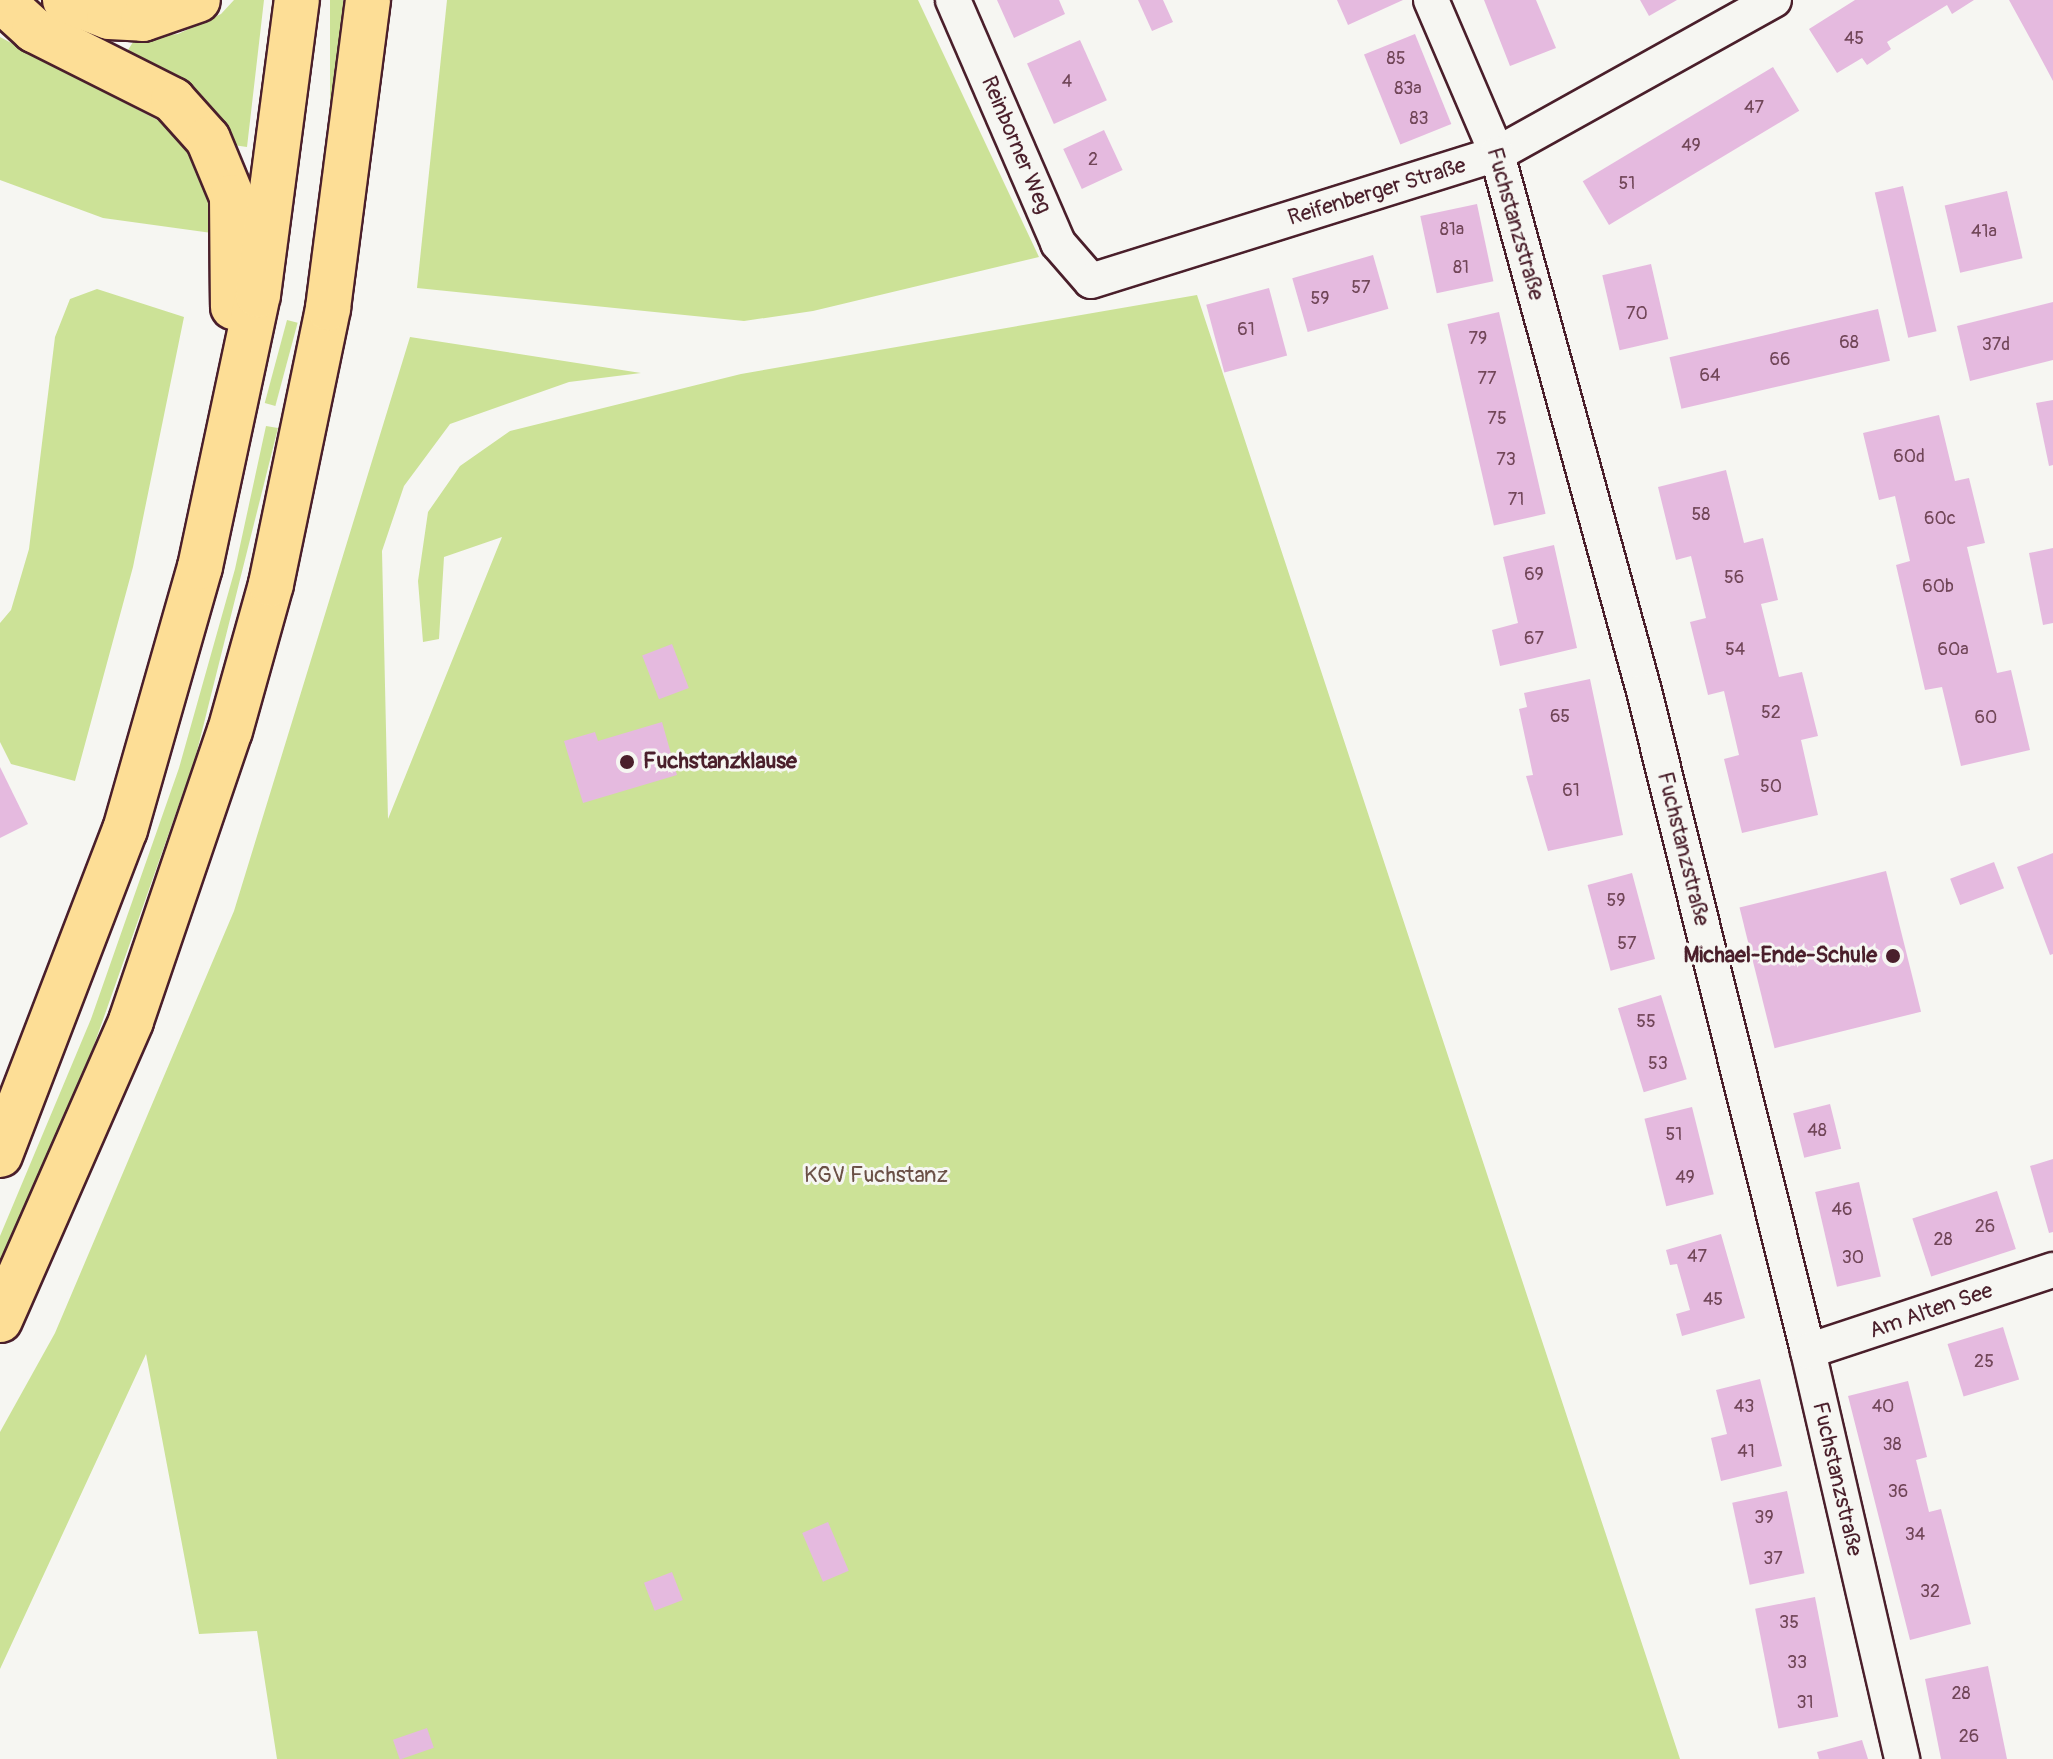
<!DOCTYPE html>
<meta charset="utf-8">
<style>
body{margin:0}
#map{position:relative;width:2053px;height:1759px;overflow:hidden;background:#f6f6f2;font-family:Pangolin,sans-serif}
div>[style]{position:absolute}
.green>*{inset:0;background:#cce297;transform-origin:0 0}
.building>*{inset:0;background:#e5badf;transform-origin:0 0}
.roads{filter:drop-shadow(2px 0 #4a1f2b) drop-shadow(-2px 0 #4a1f2b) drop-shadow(0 2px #4a1f2b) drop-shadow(0 -2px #4a1f2b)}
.minor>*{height:34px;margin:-17px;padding:0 17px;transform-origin:17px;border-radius:17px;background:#f6f6f2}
.motorway>*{height:44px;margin:-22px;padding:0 22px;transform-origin:22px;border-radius:22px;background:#fdde96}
.dots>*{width:22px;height:22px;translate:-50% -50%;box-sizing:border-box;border:4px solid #f6f6f2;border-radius:50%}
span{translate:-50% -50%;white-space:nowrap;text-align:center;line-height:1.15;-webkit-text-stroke:6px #f6f6f2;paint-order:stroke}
.number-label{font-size:18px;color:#714658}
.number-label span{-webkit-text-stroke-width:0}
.street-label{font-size:22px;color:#4a1f2b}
.poi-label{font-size:22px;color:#4a1f2b;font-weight:700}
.left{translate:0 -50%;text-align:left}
.right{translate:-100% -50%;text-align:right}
.park-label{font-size:22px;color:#6a5046}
</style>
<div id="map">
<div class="green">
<i style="clip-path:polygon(234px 0,264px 0,247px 147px,233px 145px,189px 92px,162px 70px,126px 53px,135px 39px,178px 34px,221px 14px)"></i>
<i style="left:330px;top:0;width:13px;height:274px"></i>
<i style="clip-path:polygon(447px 0,918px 0,1039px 257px,813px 311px,744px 321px,417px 288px)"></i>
<i style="clip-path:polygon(0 37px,182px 133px,212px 179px,219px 234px,103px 218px,0 180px)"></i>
<i style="clip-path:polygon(97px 289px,184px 317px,133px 567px,75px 781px,11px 764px,0 742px,0 623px,11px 610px,29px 549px,55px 337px,70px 299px)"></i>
<i style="clip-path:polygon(1197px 295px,1680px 1759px,277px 1759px,257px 1631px,199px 1634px,146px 1354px,0 1669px,0 1432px,55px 1333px,234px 911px,410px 337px,641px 373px,569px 382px,450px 424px,404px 486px,382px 551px,388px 819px,502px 537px,444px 557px,439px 639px,423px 642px,418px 581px,428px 512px,460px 466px,510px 431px,741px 374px)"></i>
<i style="left:287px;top:320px;width:11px;height:86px;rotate:15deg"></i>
<i style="clip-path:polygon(266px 426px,278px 428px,195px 759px,93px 1048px,0 1263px,0 1236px,91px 1019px,179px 768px,235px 569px)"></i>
</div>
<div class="building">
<i style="clip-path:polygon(997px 0,1059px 0,1065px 14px,1014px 38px)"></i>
<i style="clip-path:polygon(1138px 0,1163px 0,1173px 22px,1152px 31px)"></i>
<i style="clip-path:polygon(1337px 0,1403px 0,1348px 25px)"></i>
<i style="clip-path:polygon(1484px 0,1536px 0,1556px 48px,1510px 66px)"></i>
<i style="clip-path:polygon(1640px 0,1677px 0,1649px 16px)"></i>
<i style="clip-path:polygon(1855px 0,1974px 0,1952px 14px,1947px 5px,1887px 42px,1891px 49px,1867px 65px,1862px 58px,1837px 73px,1809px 29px)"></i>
<i style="clip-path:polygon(2009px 0,2053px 0,2053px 81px,2037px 51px)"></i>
<i style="left:1415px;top:34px;width:97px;height:55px;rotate:68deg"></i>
<i style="left:1080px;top:40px;width:66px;height:58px;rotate:66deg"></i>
<i style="left:1773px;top:67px;width:51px;height:222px;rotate:59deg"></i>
<i style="left:1104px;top:130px;width:44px;height:45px;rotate:65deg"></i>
<i style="left:1903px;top:186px;width:149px;height:29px;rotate:77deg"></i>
<i style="left:2007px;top:191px;width:69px;height:64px;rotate:77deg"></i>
<i style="left:1477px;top:204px;width:79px;height:58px;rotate:78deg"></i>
<i style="left:1373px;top:255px;width:56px;height:84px;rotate:74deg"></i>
<i style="left:1651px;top:264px;width:77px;height:50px;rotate:77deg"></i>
<i style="left:1269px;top:288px;width:70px;height:65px;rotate:75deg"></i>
<i style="clip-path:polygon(2053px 302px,2053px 360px,1970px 381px,1957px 326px)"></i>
<i style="left:1878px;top:309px;width:53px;height:214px;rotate:77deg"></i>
<i style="left:1499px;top:312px;width:207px;height:53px;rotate:77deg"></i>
<i style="clip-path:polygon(2053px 400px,2053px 465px,2049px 466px,2036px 403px)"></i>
<i style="clip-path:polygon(1939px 415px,1955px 481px,1969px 478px,1985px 543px,1967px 547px,1997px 673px,2011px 670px,2030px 750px,1961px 766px,1942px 687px,1925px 690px,1896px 565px,1910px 561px,1895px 496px,1879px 500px,1863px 433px)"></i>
<i style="clip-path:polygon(1726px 470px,1744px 543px,1763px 538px,1778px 600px,1761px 604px,1779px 677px,1802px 672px,1818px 736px,1801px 740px,1818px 815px,1742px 833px,1724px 759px,1739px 755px,1724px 691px,1708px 695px,1690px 622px,1706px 618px,1691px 556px,1676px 560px,1658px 487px)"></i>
<i style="clip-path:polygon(1554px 545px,1577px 648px,1500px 666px,1492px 630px,1518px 623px,1503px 557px)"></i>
<i style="clip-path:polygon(2053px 548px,2053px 623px,2043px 625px,2029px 553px)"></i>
<i style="left:672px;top:644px;width:47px;height:32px;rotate:69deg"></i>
<i style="clip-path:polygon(1590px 679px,1623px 835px,1548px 851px,1526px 776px,1533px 775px,1519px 709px,1527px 707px,1524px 693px)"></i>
<i style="clip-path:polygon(662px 722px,677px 775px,583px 803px,564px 741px,595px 732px,598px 741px)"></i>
<i style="clip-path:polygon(0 767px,28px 824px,0 838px)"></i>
<i style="clip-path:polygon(2053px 853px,2053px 954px,2050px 955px,2017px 867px)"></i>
<i style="left:1994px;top:862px;width:28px;height:47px;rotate:69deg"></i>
<i style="left:1886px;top:871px;width:145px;height:151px;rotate:76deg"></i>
<i style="left:1632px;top:873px;width:89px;height:46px;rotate:75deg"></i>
<i style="left:1661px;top:995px;width:88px;height:45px;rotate:73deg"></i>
<i style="left:1830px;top:1104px;width:46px;height:38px;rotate:76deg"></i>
<i style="left:1692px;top:1107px;width:90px;height:49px;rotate:76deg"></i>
<i style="clip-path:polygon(2053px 1159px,2053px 1232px,2049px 1233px,2030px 1166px)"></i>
<i style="left:1859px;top:1182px;width:97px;height:45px;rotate:77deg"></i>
<i style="left:1997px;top:1191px;width:61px;height:89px;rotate:72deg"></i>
<i style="clip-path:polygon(1721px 1234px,1745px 1318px,1682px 1336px,1676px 1314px,1690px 1310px,1677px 1264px,1670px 1265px,1666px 1250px)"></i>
<i style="left:2003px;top:1327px;width:55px;height:58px;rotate:73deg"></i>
<i style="clip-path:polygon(1760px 1379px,1782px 1466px,1721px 1481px,1711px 1438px,1727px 1434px,1716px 1390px)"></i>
<i style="clip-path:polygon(1908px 1381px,1927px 1457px,1916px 1460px,1929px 1512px,1941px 1509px,1971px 1624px,1910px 1640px,1848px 1396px)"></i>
<i style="left:1787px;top:1491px;width:84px;height:56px;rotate:78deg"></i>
<i style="left:828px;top:1522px;width:53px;height:28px;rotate:67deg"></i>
<i style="left:672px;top:1572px;width:30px;height:30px;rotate:69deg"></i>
<i style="left:1815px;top:1597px;width:122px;height:61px;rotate:79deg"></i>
<i style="clip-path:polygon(1988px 1666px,2007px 1759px,1941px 1759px,1925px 1679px)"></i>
<i style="left:427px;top:1728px;width:21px;height:36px;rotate:71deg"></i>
<i style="clip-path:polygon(1862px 1740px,1868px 1759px,1819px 1759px,1817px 1752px)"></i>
</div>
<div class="roads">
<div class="minor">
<i style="left:953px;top:0;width:265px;rotate:66.6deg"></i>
<i style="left:1058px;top:243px;width:50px;rotate:49deg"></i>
<i style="left:1091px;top:281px;width:425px;rotate:-17.4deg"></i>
<i style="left:1497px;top:154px;width:317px;rotate:-29.1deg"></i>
<i style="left:1431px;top:0;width:168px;rotate:66.8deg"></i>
<i style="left:1497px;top:154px;width:557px;rotate:74.69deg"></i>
<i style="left:1644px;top:691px;width:680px;rotate:76.05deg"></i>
<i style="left:1808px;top:1351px;width:419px;rotate:77deg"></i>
<i style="left:1808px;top:1351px;width:258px;rotate:-18.3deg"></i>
</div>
<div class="motorway">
<i style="left:1px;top:0;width:45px;rotate:42.3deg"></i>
<i style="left:34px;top:30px;width:156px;rotate:26.7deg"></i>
<i style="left:173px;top:100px;width:52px;rotate:48.1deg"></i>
<i style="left:208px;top:139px;width:63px;rotate:67.5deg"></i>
<i style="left:232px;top:197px;width:110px;rotate:89.5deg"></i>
<i style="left:65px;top:0;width:47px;rotate:21.1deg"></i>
<i style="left:109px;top:17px;width:34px;rotate:3deg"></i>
<i style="left:143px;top:19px;width:58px;rotate:-19.1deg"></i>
<i style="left:0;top:1155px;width:348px;rotate:-69deg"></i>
<i style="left:125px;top:830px;width:273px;rotate:-74.1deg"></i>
<i style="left:200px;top:567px;width:278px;rotate:-78deg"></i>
<i style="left:258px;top:295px;width:298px;rotate:-82.5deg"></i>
<i style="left:0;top:1320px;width:326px;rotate:-66.3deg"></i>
<i style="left:131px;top:1021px;width:306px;rotate:-71.2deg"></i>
<i style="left:230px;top:731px;width:153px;rotate:-74.4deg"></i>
<i style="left:271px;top:584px;width:282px;rotate:-78.3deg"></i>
<i style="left:328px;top:308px;width:311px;rotate:-82.6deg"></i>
</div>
</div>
<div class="dots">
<i style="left:627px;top:762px;background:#4a1f2b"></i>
<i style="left:1893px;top:956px;background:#4a1f2b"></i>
</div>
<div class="number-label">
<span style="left:1854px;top:39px">45</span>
<span style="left:1396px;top:59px">85</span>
<span style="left:1067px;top:82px">4</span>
<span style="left:1408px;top:89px">83a</span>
<span style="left:1754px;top:108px">47</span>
<span style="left:1419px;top:119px">83</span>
<span style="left:1691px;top:146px">49</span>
<span style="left:1093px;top:160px">2</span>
<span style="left:1627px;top:184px">51</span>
<span style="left:1452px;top:230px">81a</span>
<span style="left:1984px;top:232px">41a</span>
<span style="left:1461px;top:268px">81</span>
<span style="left:1361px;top:288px">57</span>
<span style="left:1320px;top:299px">59</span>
<span style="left:1637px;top:314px">70</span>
<span style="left:1246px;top:330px">61</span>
<span style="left:1478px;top:339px">79</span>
<span style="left:1849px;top:343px">68</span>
<span style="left:1996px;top:345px">37d</span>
<span style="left:1780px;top:360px">66</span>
<span style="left:1710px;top:376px">64</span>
<span style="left:1487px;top:379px">77</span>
<span style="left:1497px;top:419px">75</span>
<span style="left:1909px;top:457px">60d</span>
<span style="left:1506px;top:460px">73</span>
<span style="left:1516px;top:500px">71</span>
<span style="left:1701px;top:515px">58</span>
<span style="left:1940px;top:519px">60c</span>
<span style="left:1534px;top:575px">69</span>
<span style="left:1734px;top:578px">56</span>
<span style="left:1938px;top:587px">60b</span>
<span style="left:1534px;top:639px">67</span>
<span style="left:1735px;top:650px">54</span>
<span style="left:1953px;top:650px">60a</span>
<span style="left:1771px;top:713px">52</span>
<span style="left:1560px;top:717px">65</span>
<span style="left:1986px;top:718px">60</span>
<span style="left:1771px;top:787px">50</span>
<span style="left:1571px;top:791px">61</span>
<span style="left:1616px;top:901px">59</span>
<span style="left:1627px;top:944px">57</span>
<span style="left:1646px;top:1022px">55</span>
<span style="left:1658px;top:1064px">53</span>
<span style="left:1817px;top:1131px">48</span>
<span style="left:1674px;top:1135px">51</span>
<span style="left:1685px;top:1178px">49</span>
<span style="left:1842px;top:1210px">46</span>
<span style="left:1985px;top:1227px">26</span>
<span style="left:1943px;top:1240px">28</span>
<span style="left:1697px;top:1257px">47</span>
<span style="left:1853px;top:1258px">30</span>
<span style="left:1713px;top:1300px">45</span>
<span style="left:1984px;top:1362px">25</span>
<span style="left:1744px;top:1407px">43</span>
<span style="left:1883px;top:1407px">40</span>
<span style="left:1892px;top:1445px">38</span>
<span style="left:1746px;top:1452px">41</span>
<span style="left:1898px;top:1492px">36</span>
<span style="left:1764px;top:1518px">39</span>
<span style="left:1915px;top:1535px">34</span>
<span style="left:1773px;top:1559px">37</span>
<span style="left:1930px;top:1592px">32</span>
<span style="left:1789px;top:1623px">35</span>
<span style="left:1797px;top:1663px">33</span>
<span style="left:1961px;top:1694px">28</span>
<span style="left:1805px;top:1703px">31</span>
<span style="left:1969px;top:1737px">26</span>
</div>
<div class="street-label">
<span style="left:1016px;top:145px;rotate:67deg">Reinborner Weg</span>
<span style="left:1377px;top:192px;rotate:-17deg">Reifenberger Straße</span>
<span style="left:1515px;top:224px;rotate:74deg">Fuchstanzstraße</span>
<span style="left:1683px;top:849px;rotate:76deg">Fuchstanzstraße</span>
<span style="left:1931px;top:1311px;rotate:-19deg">Am Alten See</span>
<span style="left:1837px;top:1479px;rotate:77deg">Fuchstanzstraße</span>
</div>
<div class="poi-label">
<span class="left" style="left:643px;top:762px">Fuchstanzklause</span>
<span class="right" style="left:1877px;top:956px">Michael-Ende-Schule</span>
</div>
<div class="park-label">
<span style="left:876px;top:1176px">KGV Fuchstanz</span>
</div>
</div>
